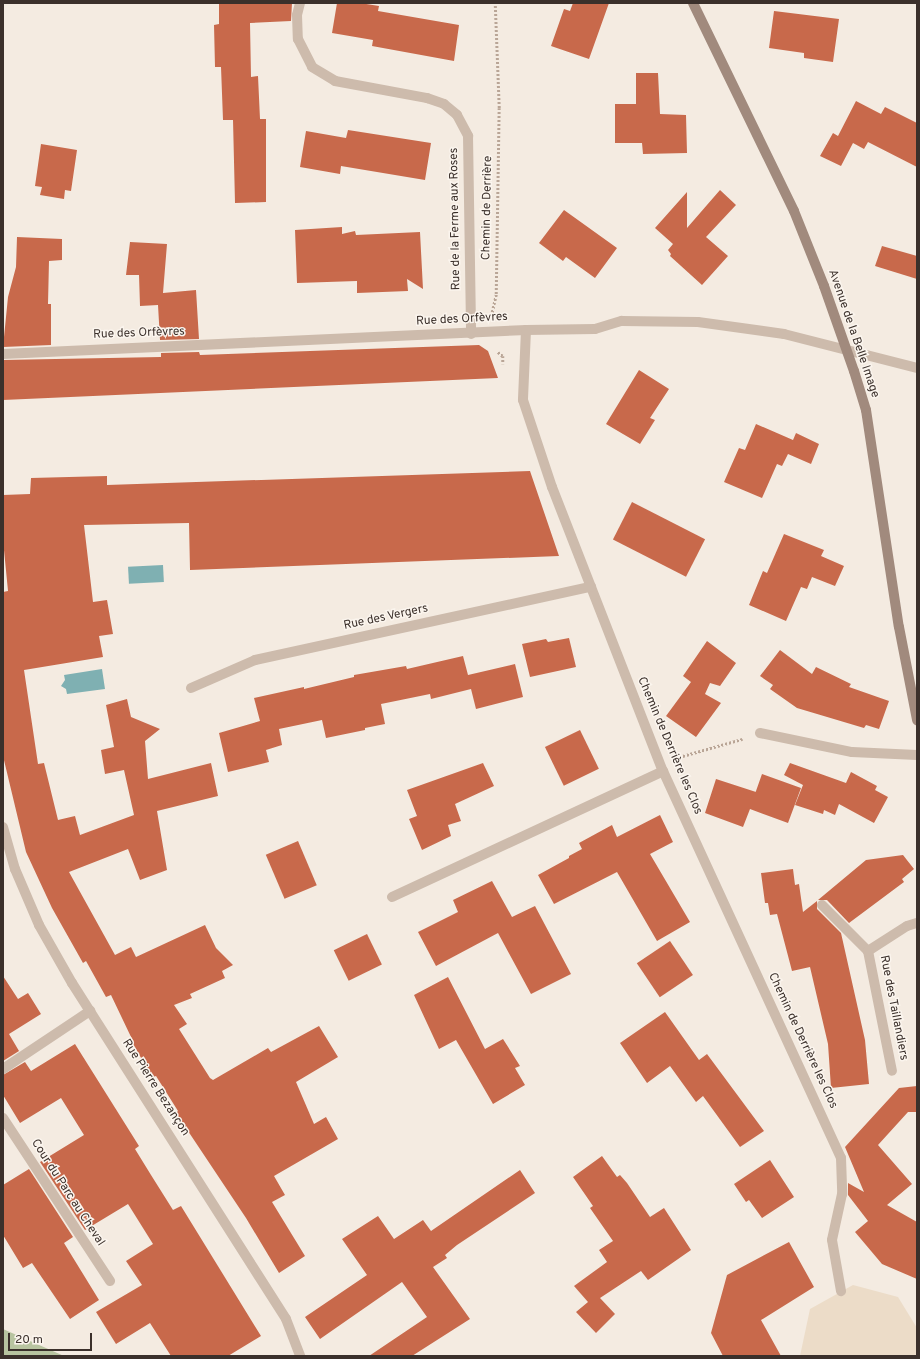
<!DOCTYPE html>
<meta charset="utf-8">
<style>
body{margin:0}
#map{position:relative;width:920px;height:1359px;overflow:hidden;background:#f4ebe1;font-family:Overpass,sans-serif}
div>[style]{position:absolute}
.green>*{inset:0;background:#b8c4a0}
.plaza>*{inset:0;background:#ecdcc8}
.water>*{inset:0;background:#7fb0b2;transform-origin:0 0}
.building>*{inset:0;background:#c8694b;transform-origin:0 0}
.path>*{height:2.5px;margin-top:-1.25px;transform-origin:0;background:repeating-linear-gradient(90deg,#b9a596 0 2px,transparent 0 4px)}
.lane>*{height:10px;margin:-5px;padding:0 5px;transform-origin:5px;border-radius:5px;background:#cdbbac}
.street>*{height:10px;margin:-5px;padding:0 5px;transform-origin:5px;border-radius:5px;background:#cdbbac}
.secondary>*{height:10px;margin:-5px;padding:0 5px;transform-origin:5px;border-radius:5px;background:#a18a7d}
span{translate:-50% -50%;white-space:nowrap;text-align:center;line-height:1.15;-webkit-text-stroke:3px #fbf5ee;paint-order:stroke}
.street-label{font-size:12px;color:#3b302b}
.frame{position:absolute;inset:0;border:4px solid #3b302b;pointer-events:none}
.scale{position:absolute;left:8px;top:1333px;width:84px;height:18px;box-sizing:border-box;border:2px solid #3b302b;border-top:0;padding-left:5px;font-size:12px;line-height:14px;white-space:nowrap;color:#3b302b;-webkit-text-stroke:3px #fbf5ee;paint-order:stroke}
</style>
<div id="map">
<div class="green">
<i style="clip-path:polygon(3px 1329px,64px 1356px,3px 1356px)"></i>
</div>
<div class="plaza">
<i style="clip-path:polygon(853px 1285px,898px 1297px,917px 1328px,917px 1356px,800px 1356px,810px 1309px)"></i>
</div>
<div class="water">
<i style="left:163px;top:565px;width:17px;height:35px;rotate:87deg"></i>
<i style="clip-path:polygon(102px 669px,105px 689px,67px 694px,66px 689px,61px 686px,65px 680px,64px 675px)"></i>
</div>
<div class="building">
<i style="clip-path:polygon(219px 3px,292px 3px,291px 21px,250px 23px,251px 77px,258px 76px,260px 119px,266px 119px,266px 202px,235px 203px,233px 120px,223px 120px,221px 67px,215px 67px,214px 25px,219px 24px)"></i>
<i style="clip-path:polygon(337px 3px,360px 3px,379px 6px,378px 11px,459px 25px,454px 61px,372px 46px,373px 40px,332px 33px)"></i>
<i style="clip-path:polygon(573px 3px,609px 3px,589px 59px,551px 46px,564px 9px,570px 11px)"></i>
<i style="clip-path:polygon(774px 11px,839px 19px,833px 62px,804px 58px,804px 53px,769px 48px)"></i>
<i style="clip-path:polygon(636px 73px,658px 73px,660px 114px,686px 115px,687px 153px,643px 154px,642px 143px,615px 143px,615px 104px,636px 104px)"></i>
<i style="clip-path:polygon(856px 101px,881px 114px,885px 107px,917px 123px,917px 167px,868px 142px,864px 149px,853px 143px,841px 166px,820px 156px,833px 133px,838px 136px)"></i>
<i style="clip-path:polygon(348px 130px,431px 143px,425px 180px,341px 166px,340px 174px,300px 167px,306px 131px,346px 138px)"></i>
<i style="clip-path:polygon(41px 144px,77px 150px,71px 191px,65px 190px,64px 199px,40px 195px,42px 187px,35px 186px)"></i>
<i style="clip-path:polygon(720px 190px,736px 205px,706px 237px,728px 256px,702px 285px,670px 256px,671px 254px,668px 250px,673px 244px,655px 228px,687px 192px,687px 228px)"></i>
<i style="clip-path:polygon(564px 210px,617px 248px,595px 278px,566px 257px,563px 261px,539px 243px)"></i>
<i style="clip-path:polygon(342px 227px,342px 234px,355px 231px,356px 235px,420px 232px,423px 289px,407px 279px,408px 291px,357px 293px,357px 281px,297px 283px,295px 230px)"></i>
<i style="clip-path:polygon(17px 237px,62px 239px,62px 260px,49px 261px,48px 304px,51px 304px,51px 345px,3px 347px,8px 297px,16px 267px)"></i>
<i style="clip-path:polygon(130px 242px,167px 244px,163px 293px,196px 290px,199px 339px,160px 340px,158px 305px,140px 306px,139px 275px,126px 275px)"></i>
<i style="clip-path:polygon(882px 246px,917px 256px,917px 279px,875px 266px)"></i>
<i style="clip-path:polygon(479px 345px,488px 351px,498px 378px,3px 400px,3px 360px,161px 357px,161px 353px,199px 352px,200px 355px)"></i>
<i style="clip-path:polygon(639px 370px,669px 389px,650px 418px,655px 420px,640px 444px,606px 424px)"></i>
<i style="clip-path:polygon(756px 424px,793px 440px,796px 433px,819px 444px,811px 464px,788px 454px,782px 466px,777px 464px,762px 498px,724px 482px,739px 448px,745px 450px)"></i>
<i style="clip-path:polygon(530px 471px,559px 556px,190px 570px,189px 523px,84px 525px,93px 602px,107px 600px,113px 634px,99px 636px,103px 657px,24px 670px,38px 764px,44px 763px,58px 820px,75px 816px,80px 835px,134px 815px,124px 770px,105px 774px,101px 750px,114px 747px,106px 705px,127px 699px,131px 717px,160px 729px,145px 741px,148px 779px,211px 763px,218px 796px,157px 811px,167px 870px,140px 880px,128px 849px,69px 872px,115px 955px,131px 947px,136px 957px,205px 925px,216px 948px,233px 965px,222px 971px,225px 978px,190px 994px,192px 998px,174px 1005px,187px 1024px,179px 1029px,210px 1078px,213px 1080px,268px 1048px,271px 1052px,319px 1026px,338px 1057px,296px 1082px,314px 1124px,326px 1117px,338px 1139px,274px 1176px,285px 1195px,272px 1202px,305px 1256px,279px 1273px,246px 1218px,176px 1113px,178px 1111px,156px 1076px,153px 1077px,130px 1040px,132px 1039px,111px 995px,106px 997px,86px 961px,83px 963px,52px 908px,26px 852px,3px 756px,3px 592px,8px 591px,3px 540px,3px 495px,30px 494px,31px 478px,107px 476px,107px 485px)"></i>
<i style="left:632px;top:502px;width:82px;height:42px;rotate:27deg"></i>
<i style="clip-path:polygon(784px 534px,824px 550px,821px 556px,844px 566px,835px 586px,812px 577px,807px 589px,801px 587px,786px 621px,749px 605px,763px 571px,767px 573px)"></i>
<i style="clip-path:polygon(569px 638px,576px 667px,530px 677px,522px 644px,546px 639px,548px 642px)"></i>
<i style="clip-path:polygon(707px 641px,736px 663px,720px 686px,710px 683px,705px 694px,721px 703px,696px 737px,666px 716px,691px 682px,683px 676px)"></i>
<i style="clip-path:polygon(780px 650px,812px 674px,816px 667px,851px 684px,849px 687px,889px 701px,879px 729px,866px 725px,864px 728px,797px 708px,770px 689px,773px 685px,760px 676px)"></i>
<i style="clip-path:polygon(463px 656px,468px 675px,515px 664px,523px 697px,476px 709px,471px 689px,431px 699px,430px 694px,381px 704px,385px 724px,365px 728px,365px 730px,326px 738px,322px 720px,279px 729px,282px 745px,266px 750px,269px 762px,228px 772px,219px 733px,260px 721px,254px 698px,304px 687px,304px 689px,354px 677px,354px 675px,406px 666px,407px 669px)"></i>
<i style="left:580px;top:730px;width:43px;height:39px;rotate:64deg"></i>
<i style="clip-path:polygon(483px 763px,494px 786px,455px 804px,461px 821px,448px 825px,451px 836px,422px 850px,409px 819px,417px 816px,407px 790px)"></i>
<i style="clip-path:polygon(790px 763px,846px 783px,851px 772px,877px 786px,875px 790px,888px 797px,874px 823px,839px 804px,835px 815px,824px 810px,823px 814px,795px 805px,803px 785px,784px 775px)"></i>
<i style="clip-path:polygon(762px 774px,801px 788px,788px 823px,750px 809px,743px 827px,705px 813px,716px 779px,756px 792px,750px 808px)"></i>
<i style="clip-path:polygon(660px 815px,673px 842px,650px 854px,690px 922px,657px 941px,617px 872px,554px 904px,538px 875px,569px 858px,569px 856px,582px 849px,579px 843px,612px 825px,617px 837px)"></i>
<i style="left:298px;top:841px;width:48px;height:35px;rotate:67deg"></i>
<i style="clip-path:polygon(903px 855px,914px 869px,902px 879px,904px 882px,849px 923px,827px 900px,818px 900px,866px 860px)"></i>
<i style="clip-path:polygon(793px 869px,795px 885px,799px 884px,803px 912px,817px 901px,817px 909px,841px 933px,865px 1040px,869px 1084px,831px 1088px,828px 1044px,810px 967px,792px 971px,777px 914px,770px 915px,768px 903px,765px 903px,761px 873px)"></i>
<i style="clip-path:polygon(492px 881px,512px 917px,535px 906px,571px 974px,531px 994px,498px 933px,436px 966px,418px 932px,458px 912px,453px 900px)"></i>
<i style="left:367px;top:934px;width:34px;height:37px;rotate:64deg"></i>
<i style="left:670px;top:941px;width:41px;height:40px;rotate:56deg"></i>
<i style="clip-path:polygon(3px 976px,18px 999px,28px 993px,41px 1014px,9px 1034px,19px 1051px,3px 1061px)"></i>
<i style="clip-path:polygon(448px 977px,485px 1049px,503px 1039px,520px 1066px,515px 1068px,525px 1085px,493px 1104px,456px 1040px,439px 1049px,414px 995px)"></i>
<i style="clip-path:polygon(665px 1012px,699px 1060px,707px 1054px,764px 1131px,740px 1147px,703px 1096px,696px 1102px,670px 1066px,647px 1083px,620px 1043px)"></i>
<i style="clip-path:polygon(75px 1044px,139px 1146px,135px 1149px,151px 1175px,173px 1210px,181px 1206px,261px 1336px,228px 1356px,171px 1356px,150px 1323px,116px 1344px,96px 1312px,142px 1285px,126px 1261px,153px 1244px,128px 1204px,85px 1230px,40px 1162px,84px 1135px,61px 1098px,20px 1123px,3px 1095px,3px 1075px,25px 1062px,31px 1071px)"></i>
<i style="clip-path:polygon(917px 1086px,917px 1112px,908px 1112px,878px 1145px,912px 1184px,887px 1205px,917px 1222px,917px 1279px,882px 1264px,855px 1232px,868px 1221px,848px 1195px,848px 1183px,864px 1192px,845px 1147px,899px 1088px)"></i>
<i style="clip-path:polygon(602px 1156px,617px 1177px,620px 1175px,627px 1183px,650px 1217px,664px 1208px,691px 1250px,648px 1280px,641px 1271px,600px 1298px,615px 1314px,596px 1333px,576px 1312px,588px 1302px,574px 1286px,607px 1262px,599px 1250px,613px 1241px,590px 1208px,593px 1206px,573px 1177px)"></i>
<i style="clip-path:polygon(770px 1160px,794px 1197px,762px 1218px,749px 1200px,746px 1202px,734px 1184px)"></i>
<i style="clip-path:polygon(29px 1169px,73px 1237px,64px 1243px,99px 1300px,70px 1319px,32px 1263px,23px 1268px,3px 1235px,3px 1185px)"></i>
<i style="clip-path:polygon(520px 1170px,535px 1193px,457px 1245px,445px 1255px,447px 1258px,433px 1267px,470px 1319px,412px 1356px,369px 1356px,427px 1317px,402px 1282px,320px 1339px,305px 1317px,367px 1275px,342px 1239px,378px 1216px,394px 1239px,423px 1220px,431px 1231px)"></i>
<i style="clip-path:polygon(789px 1242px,814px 1287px,761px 1320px,781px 1356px,723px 1356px,711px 1333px,727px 1275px)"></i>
</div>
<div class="path">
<i style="left:492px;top:312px;width:18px;rotate:-77deg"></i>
<i style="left:496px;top:294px;width:186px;rotate:-89.1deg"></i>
<i style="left:499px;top:108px;width:105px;rotate:-92.2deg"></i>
<i style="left:498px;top:352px;width:6px;rotate:39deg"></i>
<i style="left:503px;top:356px;width:8px;rotate:90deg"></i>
<i style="left:679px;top:757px;width:66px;rotate:-15.9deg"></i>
</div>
<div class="lane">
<i style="left:392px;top:897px;width:299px;rotate:-24.9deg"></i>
</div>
<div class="street">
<i style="left:300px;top:3px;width:12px;rotate:104deg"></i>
<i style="left:297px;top:15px;width:24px;rotate:88deg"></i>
<i style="left:298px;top:39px;width:31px;rotate:63deg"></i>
<i style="left:312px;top:67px;width:27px;rotate:31deg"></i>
<i style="left:335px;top:81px;width:94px;rotate:10.5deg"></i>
<i style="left:427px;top:98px;width:18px;rotate:19deg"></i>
<i style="left:444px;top:104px;width:17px;rotate:40deg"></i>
<i style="left:457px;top:115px;width:24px;rotate:62deg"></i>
<i style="left:468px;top:136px;width:198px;rotate:89.1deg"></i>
<i style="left:526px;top:330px;width:70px;rotate:92.5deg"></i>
<i style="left:523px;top:400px;width:92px;rotate:71.6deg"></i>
<i style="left:552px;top:487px;width:305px;rotate:68.7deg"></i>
<i style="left:663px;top:771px;width:426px;rotate:65.3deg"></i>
<i style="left:841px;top:1158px;width:36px;rotate:88deg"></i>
<i style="left:842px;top:1194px;width:47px;rotate:102.3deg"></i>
<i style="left:832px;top:1240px;width:52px;rotate:80deg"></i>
<i style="left:3px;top:354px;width:524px;rotate:-2.63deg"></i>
<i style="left:526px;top:330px;width:69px;rotate:-0.8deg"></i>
<i style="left:595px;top:329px;width:28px;rotate:-17deg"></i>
<i style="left:622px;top:321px;width:76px;rotate:0.8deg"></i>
<i style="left:698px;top:322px;width:87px;rotate:7.9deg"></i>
<i style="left:784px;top:334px;width:137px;rotate:14.3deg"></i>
<i style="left:191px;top:688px;width:70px;rotate:-23.6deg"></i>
<i style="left:255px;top:660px;width:344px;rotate:-12.3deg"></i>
<i style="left:760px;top:733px;width:94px;rotate:11.7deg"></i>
<i style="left:852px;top:752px;width:65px;rotate:2.6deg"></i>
<i style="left:3px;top:827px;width:44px;rotate:74.1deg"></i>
<i style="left:15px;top:869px;width:61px;rotate:66.8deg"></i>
<i style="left:39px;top:925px;width:67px;rotate:60.4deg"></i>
<i style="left:72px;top:983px;width:398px;rotate:57.5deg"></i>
<i style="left:286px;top:1319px;width:40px;rotate:69deg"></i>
<i style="left:822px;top:905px;width:65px;rotate:45deg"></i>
<i style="left:868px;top:951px;width:122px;rotate:78.7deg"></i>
<i style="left:868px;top:951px;width:46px;rotate:-32.7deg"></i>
<i style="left:907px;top:926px;width:10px;rotate:-17deg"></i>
<i style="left:3px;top:1069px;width:105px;rotate:-33.7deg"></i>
<i style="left:3px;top:1118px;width:195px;rotate:56.7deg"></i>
</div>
<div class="secondary">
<i style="left:693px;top:3px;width:231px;rotate:64.1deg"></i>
<i style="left:794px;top:211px;width:81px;rotate:68.2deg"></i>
<i style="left:824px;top:286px;width:90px;rotate:70.6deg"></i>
<i style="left:854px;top:371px;width:41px;rotate:72.9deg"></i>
<i style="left:866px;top:410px;width:219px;rotate:81.4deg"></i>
<i style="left:899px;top:627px;width:95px;rotate:79deg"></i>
</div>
<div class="street-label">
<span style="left:488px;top:208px;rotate:-89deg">Chemin de Derrière</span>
<span style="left:456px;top:219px;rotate:-91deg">Rue de la Ferme aux Roses</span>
<span style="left:462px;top:320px;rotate:-3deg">Rue des Orfèvres</span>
<span style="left:139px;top:334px;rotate:-2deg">Rue des Orfèvres</span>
<span style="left:853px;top:334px;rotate:71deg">Avenue de la Belle Image</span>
<span style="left:386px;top:618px;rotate:-12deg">Rue des Vergers</span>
<span style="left:669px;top:746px;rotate:67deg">Chemin de Derrière les Clos</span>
<span style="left:893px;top:1008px;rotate:79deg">Rue des Taillandiers</span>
<span style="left:802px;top:1041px;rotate:65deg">Chemin de Derrière les Clos</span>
<span style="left:155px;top:1088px;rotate:57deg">Rue Pierre Bezançon</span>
<span style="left:67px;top:1193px;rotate:57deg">Cour du Parc au Cheval</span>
</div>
<div class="frame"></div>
<div class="scale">20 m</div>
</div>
